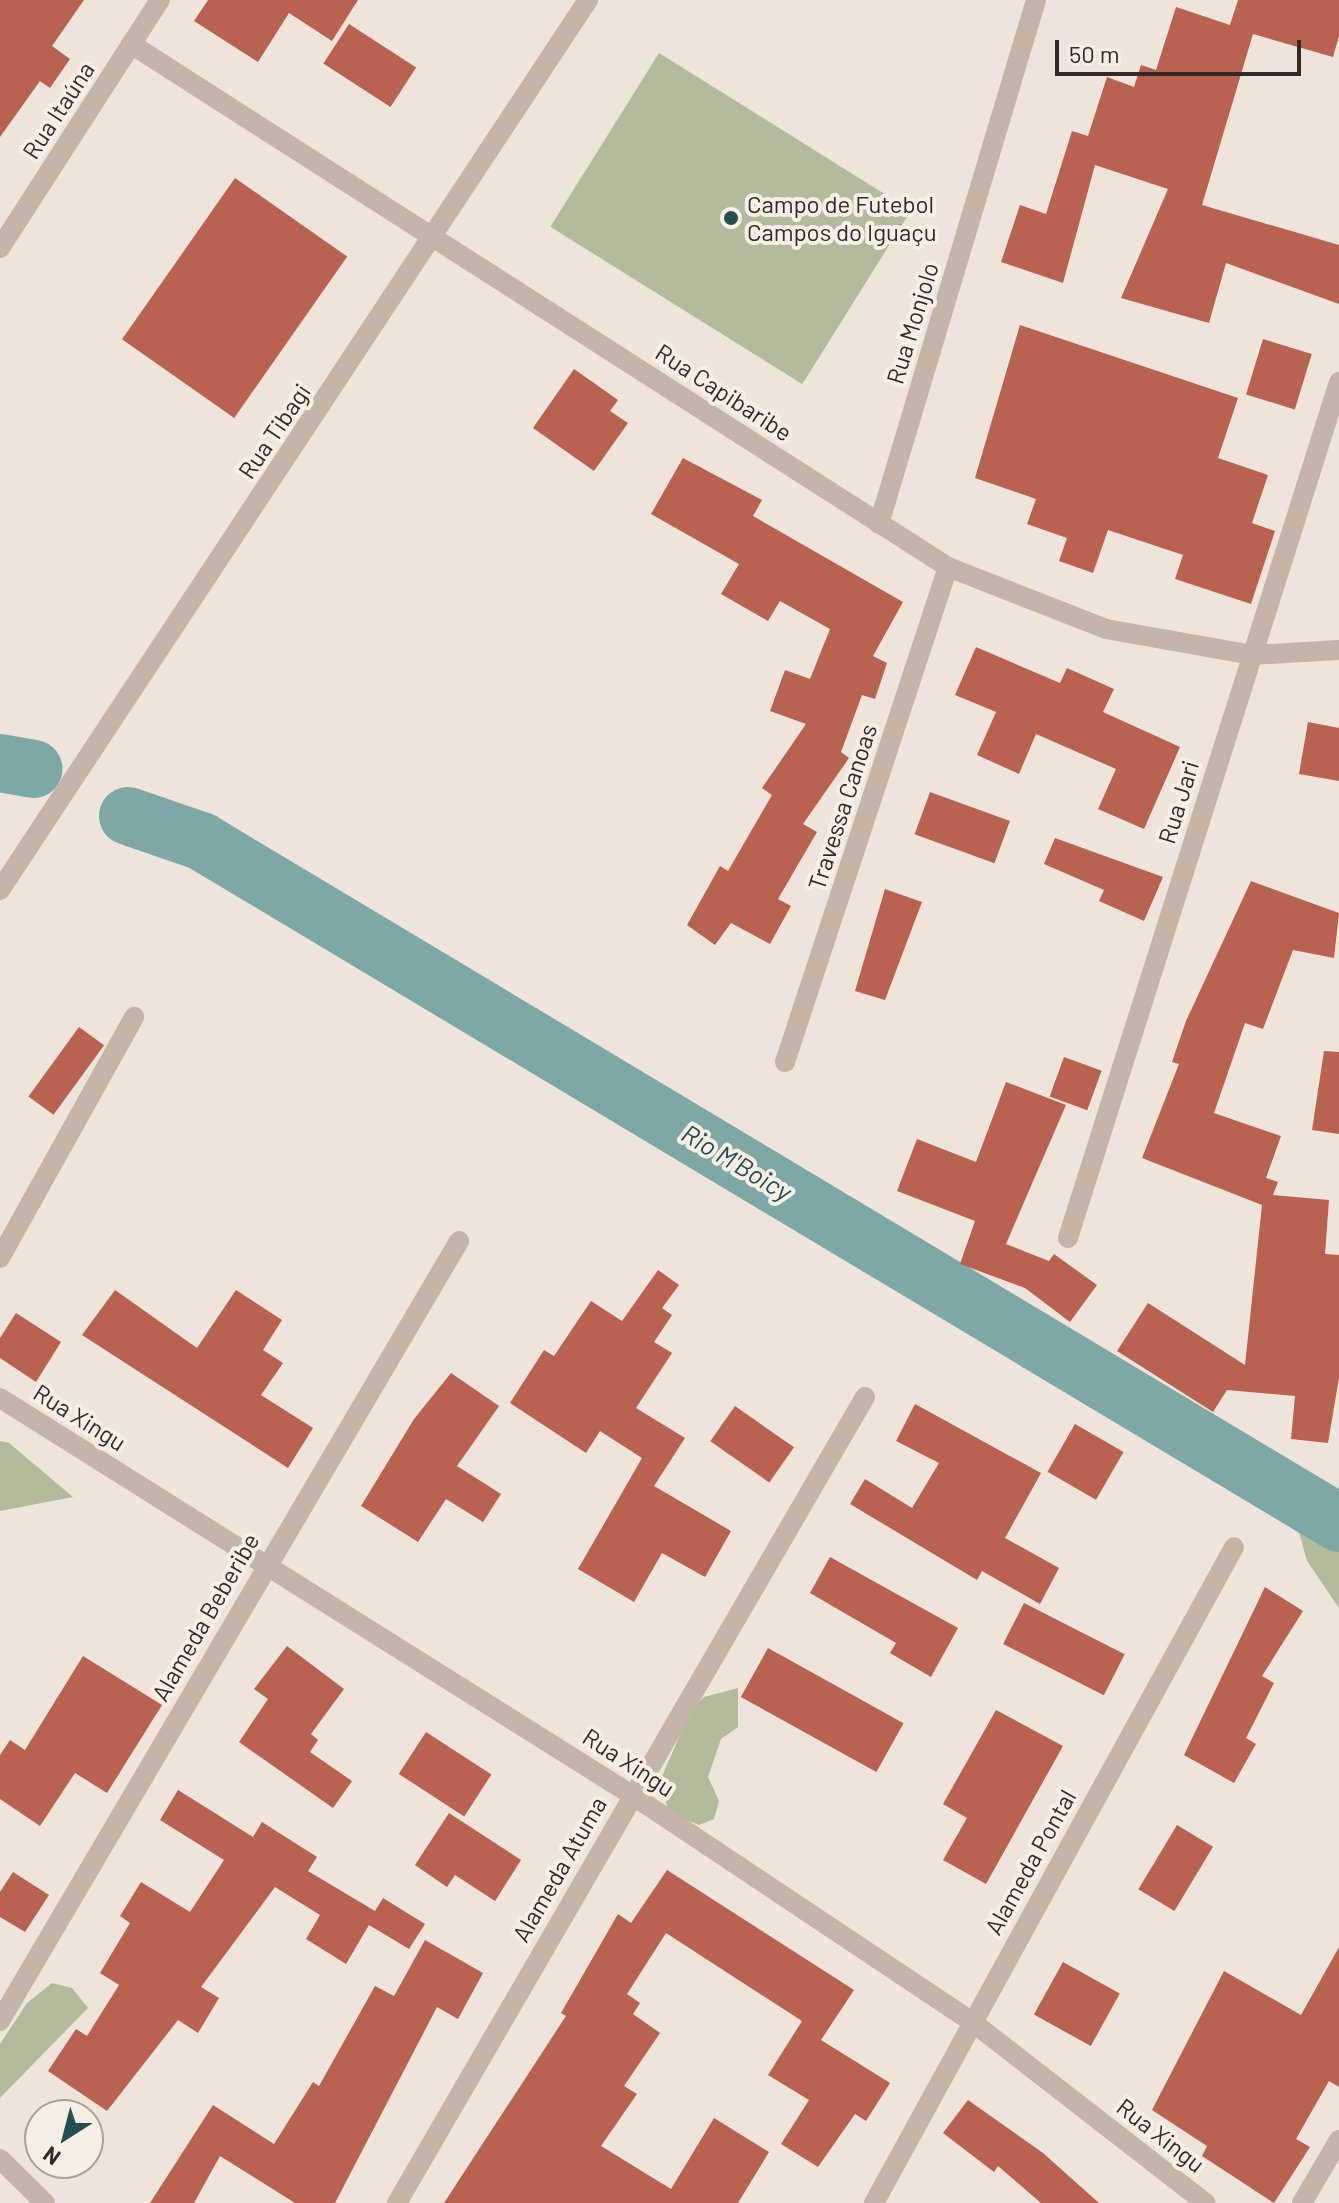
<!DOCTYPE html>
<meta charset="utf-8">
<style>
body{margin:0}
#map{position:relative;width:1339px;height:2203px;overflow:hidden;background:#eee4db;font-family:Barlow,sans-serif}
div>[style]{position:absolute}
.green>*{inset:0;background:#b3bb9c;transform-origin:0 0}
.river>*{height:58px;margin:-29px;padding:0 29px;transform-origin:29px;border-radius:29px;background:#7da8a7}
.building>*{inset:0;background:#b8624f;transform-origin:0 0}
.street>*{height:20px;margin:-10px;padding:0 10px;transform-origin:10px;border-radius:10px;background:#c5b4a8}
.dots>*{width:22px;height:22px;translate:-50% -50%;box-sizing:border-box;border:4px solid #f7eee6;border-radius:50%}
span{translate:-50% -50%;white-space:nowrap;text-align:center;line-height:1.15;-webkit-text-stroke:8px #f7eee6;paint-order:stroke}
.street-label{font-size:24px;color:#332a27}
.poi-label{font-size:24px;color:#332a27}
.left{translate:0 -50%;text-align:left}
.water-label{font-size:26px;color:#224f4f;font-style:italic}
.north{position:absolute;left:24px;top:2099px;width:80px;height:80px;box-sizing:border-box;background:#f7eee6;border:2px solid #a9a09a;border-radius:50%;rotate:216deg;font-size:22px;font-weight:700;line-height:32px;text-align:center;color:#332a27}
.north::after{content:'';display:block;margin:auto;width:28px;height:36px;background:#224f4f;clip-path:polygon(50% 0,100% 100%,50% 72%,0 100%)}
.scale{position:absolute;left:1055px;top:40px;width:246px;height:36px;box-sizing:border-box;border:4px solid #332a27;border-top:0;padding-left:10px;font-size:24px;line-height:28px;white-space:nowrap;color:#332a27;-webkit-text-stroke:6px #f7eee6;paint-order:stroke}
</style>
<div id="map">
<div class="green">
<i style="left:659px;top:53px;width:297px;height:205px;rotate:32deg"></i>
<i style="clip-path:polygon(0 1441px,9px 1443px,73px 1497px,0 1511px)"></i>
<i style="clip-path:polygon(1324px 1491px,1339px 1499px,1339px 1608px,1307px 1561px,1296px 1521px)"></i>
<i style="clip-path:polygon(738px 1688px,738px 1727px,721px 1739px,708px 1777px,719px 1801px,714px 1819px,699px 1825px,669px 1813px,660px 1781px,690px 1712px,704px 1697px)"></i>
<i style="clip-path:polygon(52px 1983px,72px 1988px,88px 2008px,0 2098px,0 2044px,27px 2003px)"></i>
</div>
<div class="river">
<i style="left:0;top:763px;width:34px;rotate:10deg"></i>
<i style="left:128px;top:816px;width:77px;rotate:18.9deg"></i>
<i style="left:201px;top:841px;width:1327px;rotate:30.93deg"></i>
</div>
<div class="building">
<i style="clip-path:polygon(0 0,84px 0,52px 46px,70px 59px,50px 88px,40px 81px,0 137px)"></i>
<i style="clip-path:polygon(208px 0,358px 0,332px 41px,289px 13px,258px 62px,194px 21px)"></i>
<i style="clip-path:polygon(1238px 0,1339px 0,1339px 36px,1333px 57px,1253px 34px,1202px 205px,1339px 245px,1339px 304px,1226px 263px,1209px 323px,1121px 298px,1168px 189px,1095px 165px,1063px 283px,1001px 262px,1020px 205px,1046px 214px,1072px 131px,1088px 136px,1107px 77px,1134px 87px,1141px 65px,1156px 70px,1176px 7px,1230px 25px)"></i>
<i style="left:349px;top:24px;width:80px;height:47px;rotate:33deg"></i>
<i style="left:235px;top:178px;width:137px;height:197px;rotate:35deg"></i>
<i style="clip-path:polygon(1020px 325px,1238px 398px,1218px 458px,1268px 475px,1252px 523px,1275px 531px,1251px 604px,1175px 579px,1183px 555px,1108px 530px,1093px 573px,1059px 561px,1067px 538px,1027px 524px,1036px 499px,975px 478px)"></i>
<i style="left:1263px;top:339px;width:51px;height:58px;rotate:17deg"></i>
<i style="clip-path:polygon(574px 369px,618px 400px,610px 411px,628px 423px,594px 471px,533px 428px)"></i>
<i style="clip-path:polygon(683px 458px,762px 500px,753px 516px,903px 602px,873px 656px,887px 663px,875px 699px,862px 695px,841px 752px,849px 758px,803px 824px,817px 832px,778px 899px,791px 906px,770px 944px,731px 923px,715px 945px,687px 925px,720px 866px,728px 871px,772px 795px,762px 788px,806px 724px,770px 711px,785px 670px,810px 679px,830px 629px,780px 601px,768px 621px,721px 594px,739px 564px,651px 514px)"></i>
<i style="clip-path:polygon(976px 647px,1060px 683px,1067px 668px,1114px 689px,1103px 712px,1180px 747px,1144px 829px,1098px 809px,1116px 769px,1036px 734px,1019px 774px,977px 755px,996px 712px,955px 695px)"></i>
<i style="clip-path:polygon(1308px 722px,1339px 728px,1339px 781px,1299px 774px)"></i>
<i style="left:930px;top:792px;width:85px;height:45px;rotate:20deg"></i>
<i style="clip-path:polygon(1055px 838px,1163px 877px,1144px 921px,1099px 901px,1104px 890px,1044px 864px)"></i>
<i style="clip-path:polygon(1251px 881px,1339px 913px,1334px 958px,1293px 950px,1263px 1029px,1245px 1023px,1214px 1113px,1281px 1136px,1266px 1178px,1278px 1182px,1273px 1195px,1329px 1200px,1325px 1254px,1339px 1255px,1339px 1378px,1328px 1443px,1291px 1439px,1295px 1396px,1227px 1390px,1213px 1412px,1117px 1351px,1148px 1303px,1245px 1365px,1262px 1205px,1142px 1158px,1179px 1064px,1172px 1062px,1186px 1021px)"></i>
<i style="clip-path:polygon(885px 889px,922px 902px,885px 1000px,855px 991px)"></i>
<i style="left:79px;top:1027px;width:31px;height:86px;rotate:36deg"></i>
<i style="clip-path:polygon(1324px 1051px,1339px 1052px,1339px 1134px,1312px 1130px)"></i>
<i style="left:1064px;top:1057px;width:40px;height:42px;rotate:20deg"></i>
<i style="clip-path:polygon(1006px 1082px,1066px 1105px,1006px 1244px,1049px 1261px,1054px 1254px,1097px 1285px,1070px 1322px,1025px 1288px,960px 1264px,975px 1221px,897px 1191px,917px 1139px,976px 1162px)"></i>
<i style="clip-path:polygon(658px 1270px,679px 1285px,662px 1308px,672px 1315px,654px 1342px,672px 1353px,636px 1408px,685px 1438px,654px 1486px,731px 1531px,705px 1577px,662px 1553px,634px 1602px,578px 1569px,642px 1458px,600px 1431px,586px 1453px,510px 1403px,544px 1350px,554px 1356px,591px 1301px,622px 1321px)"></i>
<i style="clip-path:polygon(115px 1290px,197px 1348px,236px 1290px,282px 1320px,263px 1350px,283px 1363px,261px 1395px,313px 1428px,288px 1468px,82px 1335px)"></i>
<i style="clip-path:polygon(16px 1313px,61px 1342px,36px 1382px,0 1358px,0 1338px)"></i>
<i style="clip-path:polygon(451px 1373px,499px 1406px,457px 1466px,501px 1494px,483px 1522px,446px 1499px,418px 1542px,361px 1506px,414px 1419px)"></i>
<i style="clip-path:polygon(915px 1404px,1041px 1473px,1005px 1538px,1059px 1568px,1040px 1604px,982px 1571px,977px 1580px,850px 1504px,865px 1479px,912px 1508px,939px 1463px,896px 1441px)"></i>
<i style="left:735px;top:1406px;width:72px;height:43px;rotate:35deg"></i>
<i style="left:1075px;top:1424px;width:56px;height:55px;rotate:30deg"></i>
<i style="clip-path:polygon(830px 1557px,958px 1628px,931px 1677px,890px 1653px,896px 1643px,810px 1593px)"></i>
<i style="clip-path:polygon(1265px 1587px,1303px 1611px,1262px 1676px,1274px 1683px,1246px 1738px,1256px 1744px,1234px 1783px,1184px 1755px)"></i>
<i style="left:1024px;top:1603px;width:113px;height:46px;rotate:27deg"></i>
<i style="clip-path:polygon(287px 1646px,344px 1689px,311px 1734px,318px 1740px,310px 1752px,352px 1781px,333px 1808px,239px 1742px,268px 1699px,254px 1689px)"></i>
<i style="left:768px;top:1648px;width:155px;height:56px;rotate:29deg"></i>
<i style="clip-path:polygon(83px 1656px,162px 1705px,107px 1793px,75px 1773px,40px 1826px,0 1799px,0 1755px,10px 1740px,25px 1750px)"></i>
<i style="clip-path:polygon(996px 1710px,1063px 1746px,986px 1884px,943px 1860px,967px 1818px,943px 1804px)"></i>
<i style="left:426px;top:1732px;width:78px;height:50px;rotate:33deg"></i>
<i style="clip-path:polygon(178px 1790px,253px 1837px,262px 1822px,317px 1857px,308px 1871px,375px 1911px,383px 1898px,425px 1924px,409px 1949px,369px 1925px,346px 1964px,306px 1939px,320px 1915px,275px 1887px,201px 1987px,219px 1998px,198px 2033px,178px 2020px,107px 2111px,48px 2071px,76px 2029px,87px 2036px,119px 1985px,100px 1973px,130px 1923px,120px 1916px,141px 1882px,190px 1912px,224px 1860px,160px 1820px)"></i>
<i style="clip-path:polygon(449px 1813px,521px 1860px,495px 1901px,455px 1875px,447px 1887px,415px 1865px)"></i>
<i style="left:1177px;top:1825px;width:42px;height:75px;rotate:31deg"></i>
<i style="clip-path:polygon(667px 1870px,854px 1990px,821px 2040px,890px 2083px,866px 2121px,855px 2114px,818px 2167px,781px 2144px,809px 2100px,768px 2075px,802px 2021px,666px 1933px,627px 1994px,640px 2003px,633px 2014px,660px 2033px,624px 2086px,637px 2094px,601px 2146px,671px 2189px,714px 2118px,769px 2152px,738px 2203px,444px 2203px,566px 2016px,561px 2013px,618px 1914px,631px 1923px)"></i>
<i style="clip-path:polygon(13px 1872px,49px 1895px,25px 1932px,0 1917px,0 1892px)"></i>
<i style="clip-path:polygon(425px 1940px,483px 1973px,458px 2019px,437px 2007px,335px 2203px,295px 2203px,220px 2156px,194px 2203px,150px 2203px,213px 2105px,274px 2144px,313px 2082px,319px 2086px,375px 1986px,394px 1996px)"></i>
<i style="clip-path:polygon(1339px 1947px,1339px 2087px,1329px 2081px,1296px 2139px,1310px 2147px,1274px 2203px,1202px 2156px,1207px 2146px,1152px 2110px,1224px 1971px,1301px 2015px)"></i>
<i style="left:1063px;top:1962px;width:65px;height:60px;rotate:29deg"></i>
<i style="clip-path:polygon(968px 2100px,1043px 2153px,1099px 2203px,1041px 2203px,998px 2166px,994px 2172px,943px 2133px)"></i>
</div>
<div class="street">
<i style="left:131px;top:44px;width:970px;rotate:32.63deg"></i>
<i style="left:948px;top:567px;width:170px;rotate:21.4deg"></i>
<i style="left:1106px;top:629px;width:148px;rotate:10.1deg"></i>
<i style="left:1252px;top:655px;width:87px;rotate:-3.3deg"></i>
<i style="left:0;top:248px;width:295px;rotate:-57.2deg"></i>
<i style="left:879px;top:524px;width:547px;rotate:-73.32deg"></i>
<i style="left:0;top:890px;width:1067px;rotate:-56.55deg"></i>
<i style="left:785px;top:1062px;width:521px;rotate:-71.77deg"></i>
<i style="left:1068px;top:1238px;width:898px;rotate:-72.43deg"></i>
<i style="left:0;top:1258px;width:276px;rotate:-60.9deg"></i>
<i style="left:0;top:1398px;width:746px;rotate:32.14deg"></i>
<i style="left:632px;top:1795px;width:407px;rotate:33.7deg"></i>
<i style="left:971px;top:2021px;width:297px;rotate:37.8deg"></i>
<i style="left:0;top:2021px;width:905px;rotate:-59.52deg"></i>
<i style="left:0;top:2159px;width:63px;rotate:44.4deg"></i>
<i style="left:397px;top:2203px;width:932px;rotate:-59.86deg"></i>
<i style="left:874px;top:2203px;width:748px;rotate:-61.24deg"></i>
<i style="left:1302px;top:2203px;width:73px;rotate:-59.6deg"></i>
</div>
<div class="dots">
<i style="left:731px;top:218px;background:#224f4f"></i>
</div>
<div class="street-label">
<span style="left:58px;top:110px;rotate:-57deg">Rua Itaúna</span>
<span style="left:912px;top:323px;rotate:-73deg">Rua Monjolo</span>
<span style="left:724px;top:392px;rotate:33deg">Rua Capibaribe</span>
<span style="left:274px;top:431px;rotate:-56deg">Rua Tibagi</span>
<span style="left:1178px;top:802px;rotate:-73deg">Rua Jari</span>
<span style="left:842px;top:807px;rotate:-72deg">Travessa Canoas</span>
<span style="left:80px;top:1417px;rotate:32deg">Rua Xingu</span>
<span style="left:205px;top:1617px;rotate:-60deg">Alameda Beberibe</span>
<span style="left:629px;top:1762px;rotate:33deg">Rua Xingu</span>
<span style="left:1030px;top:1862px;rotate:-61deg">Alameda Pontal</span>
<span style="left:559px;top:1869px;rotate:-60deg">Alameda Atuma</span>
<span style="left:1161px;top:2135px;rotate:38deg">Rua Xingu</span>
</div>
<div class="poi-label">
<span class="left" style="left:747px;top:218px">Campo de Futebol<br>Campos do Iguaçu</span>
</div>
<div class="water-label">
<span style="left:737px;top:1162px;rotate:31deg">Rio M'Boicy</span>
</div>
<div class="north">N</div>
<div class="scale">50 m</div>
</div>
